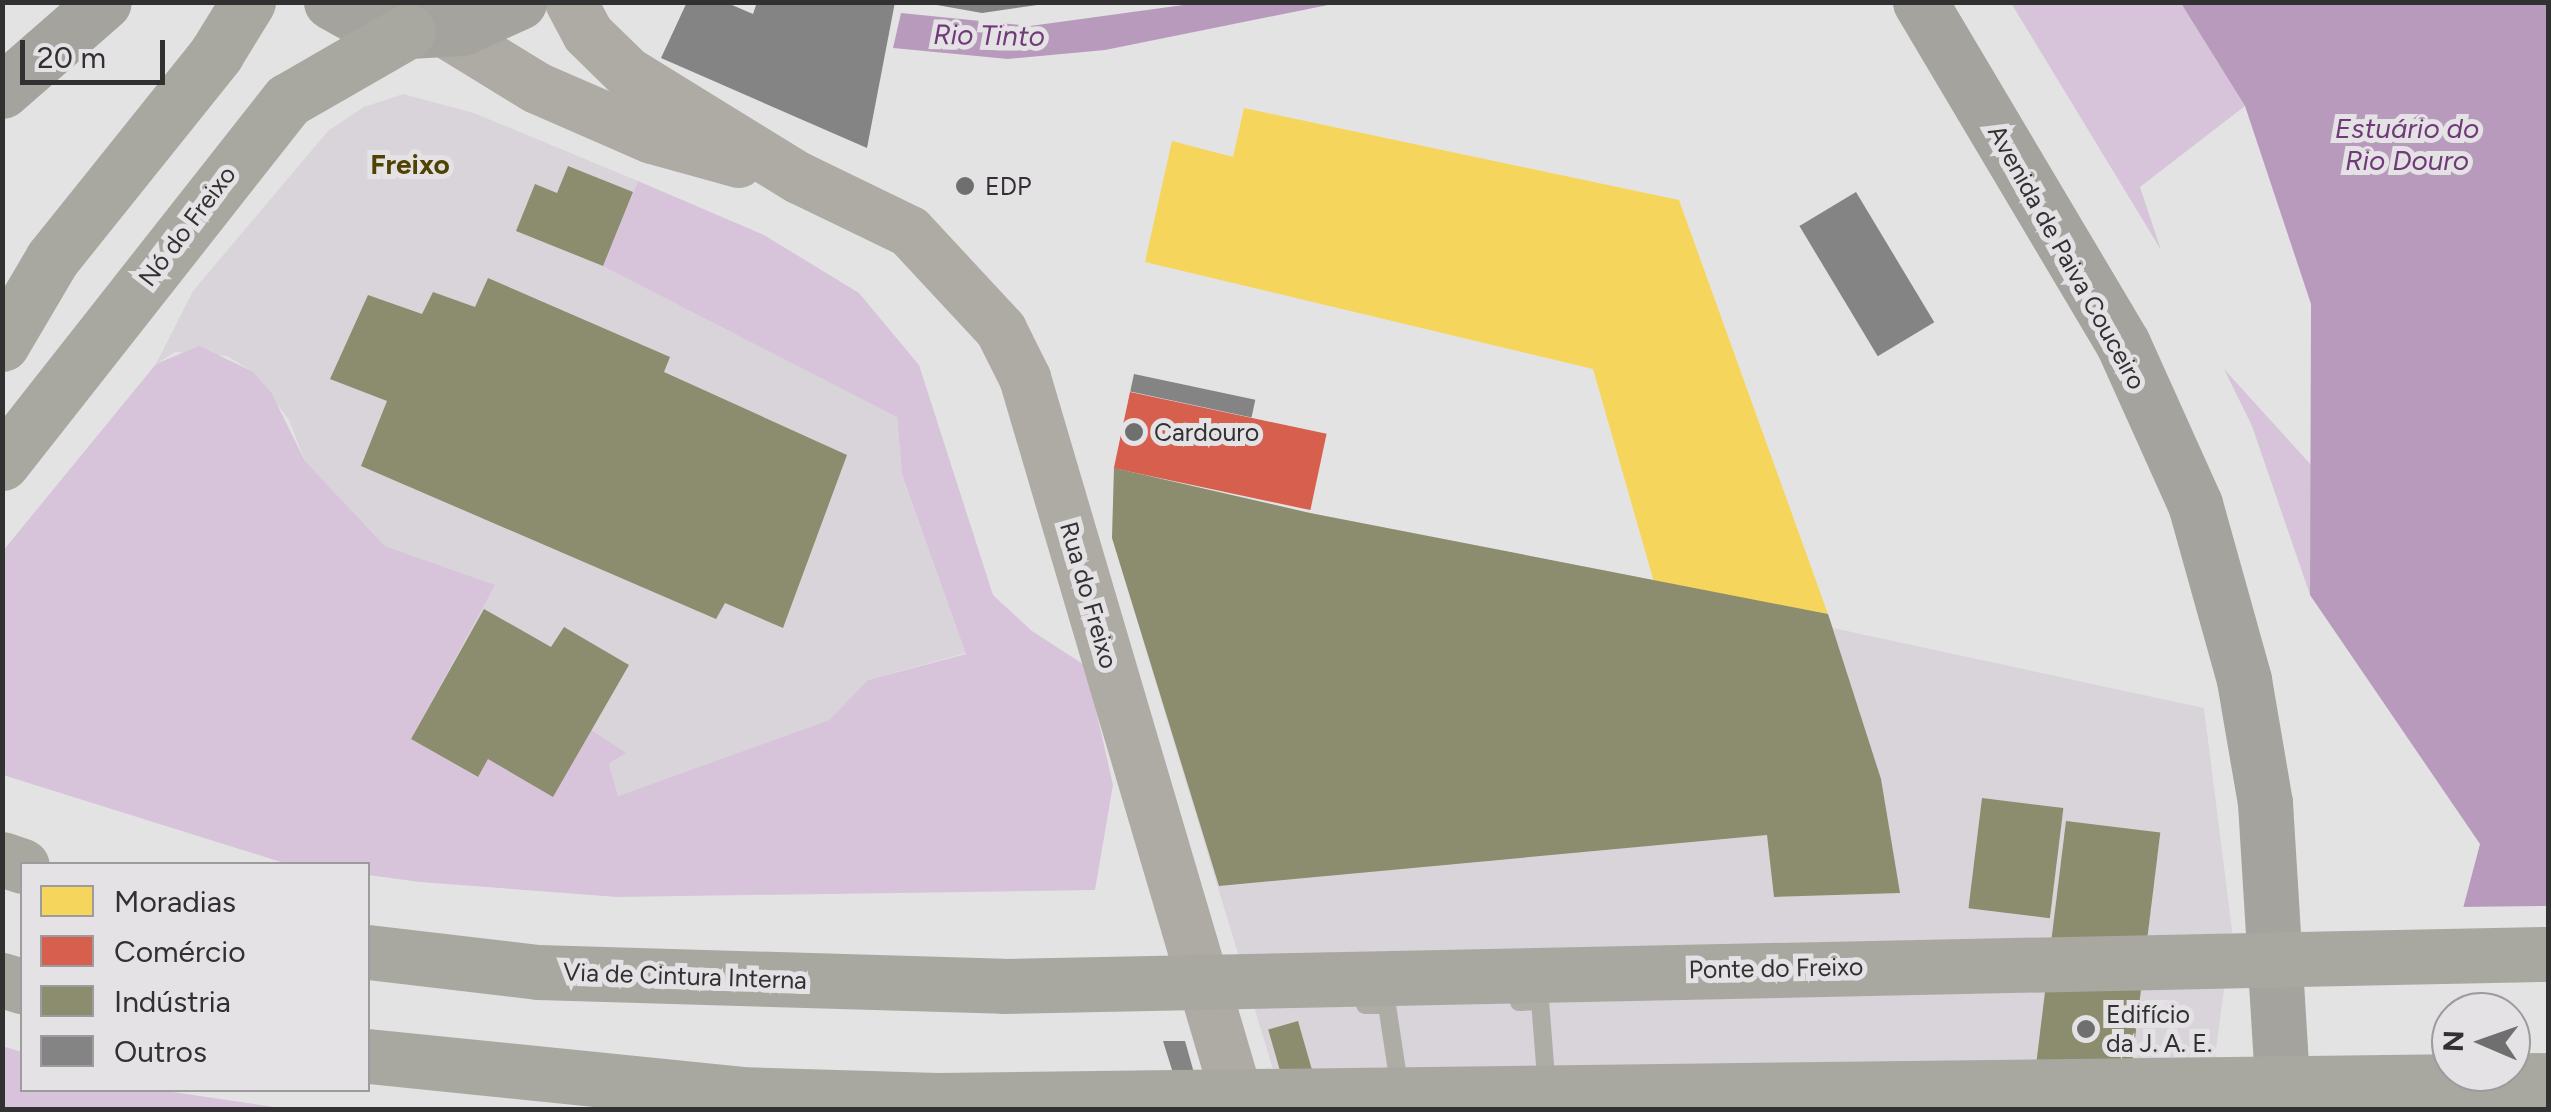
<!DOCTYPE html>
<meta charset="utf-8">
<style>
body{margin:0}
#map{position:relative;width:2551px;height:1112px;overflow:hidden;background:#e4e3e4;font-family:Figtree,sans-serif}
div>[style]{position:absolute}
.built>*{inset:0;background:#d9d4d9}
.green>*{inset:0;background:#d7c4da}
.water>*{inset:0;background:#b89bbc}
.pier>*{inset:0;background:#e4e3e4}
.homes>*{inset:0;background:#f6d55c}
.shops>*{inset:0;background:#d6604d;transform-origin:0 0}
.industry>*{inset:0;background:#8c8c6e;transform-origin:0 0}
.building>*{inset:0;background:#848484;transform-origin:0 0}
.lane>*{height:18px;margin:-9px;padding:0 9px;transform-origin:9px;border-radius:9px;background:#adaca5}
.secondary>*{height:52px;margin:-26px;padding:0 26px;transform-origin:26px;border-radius:26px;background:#adaba4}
.primary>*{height:55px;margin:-27.5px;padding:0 27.5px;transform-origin:27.5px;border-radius:27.5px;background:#a5a39d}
.highway>*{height:55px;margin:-27.5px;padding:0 27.5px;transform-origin:27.5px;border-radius:27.5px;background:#a9a8a0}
.dots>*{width:28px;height:28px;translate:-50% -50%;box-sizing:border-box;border:5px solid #e4e2e5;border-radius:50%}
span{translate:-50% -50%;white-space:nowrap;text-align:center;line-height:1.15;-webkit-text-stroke:10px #e4e2e5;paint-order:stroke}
.poi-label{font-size:25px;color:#323132}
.left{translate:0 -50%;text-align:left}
.street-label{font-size:25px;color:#323132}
.water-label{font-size:28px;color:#6f3a77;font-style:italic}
.neighbourhood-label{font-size:28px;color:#504200;font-weight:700}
.frame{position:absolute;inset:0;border:5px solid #323132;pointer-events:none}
.legend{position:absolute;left:20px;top:862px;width:350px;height:230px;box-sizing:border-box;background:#e4e2e5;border:2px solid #9d9b9d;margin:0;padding:12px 18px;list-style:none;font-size:30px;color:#323132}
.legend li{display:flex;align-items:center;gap:20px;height:50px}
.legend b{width:50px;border:2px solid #9d9b9d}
.north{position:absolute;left:2431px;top:992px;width:100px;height:100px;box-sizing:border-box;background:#e4e2e5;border:2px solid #9d9b9d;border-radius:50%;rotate:272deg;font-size:28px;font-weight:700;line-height:40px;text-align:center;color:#323132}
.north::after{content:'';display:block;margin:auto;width:35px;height:45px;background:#706f70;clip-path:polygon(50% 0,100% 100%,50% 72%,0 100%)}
.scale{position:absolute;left:20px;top:40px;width:145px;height:45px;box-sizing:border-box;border:5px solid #323132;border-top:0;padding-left:12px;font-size:30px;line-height:35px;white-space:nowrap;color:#323132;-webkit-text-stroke:8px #e4e2e5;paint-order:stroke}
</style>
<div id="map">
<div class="built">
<i style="clip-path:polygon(403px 94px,474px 113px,638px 181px,633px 193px,897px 417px,902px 476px,966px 653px,868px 680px,829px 720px,618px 796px,609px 764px,626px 753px,478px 777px,411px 739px,494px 585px,385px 546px,305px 461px,289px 420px,252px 371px,227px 356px,175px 352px,156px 364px,193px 291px,328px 131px,364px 107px)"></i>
<i style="clip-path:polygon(1114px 468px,1310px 513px,1828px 614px,1833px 628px,2204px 708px,2232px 930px,2208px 1109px,1285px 1109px,1112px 538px)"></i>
</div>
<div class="green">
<i style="clip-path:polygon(2011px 3px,2181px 3px,2198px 27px,2245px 106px,2140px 187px,2161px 250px)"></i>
<i style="clip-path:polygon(638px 181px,764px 235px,859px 293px,919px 365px,993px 595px,1032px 631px,1086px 666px,1113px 785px,1095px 890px,617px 897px,420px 882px,368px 875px,368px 864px,284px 863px,3px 775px,2px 552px,156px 364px,199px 346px,252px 371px,271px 392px,305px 461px,385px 546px,495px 585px,411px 739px,477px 777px,488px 759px,591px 730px,626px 753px,609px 764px,618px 796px,829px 720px,868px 680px,966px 654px,902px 475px,897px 417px,603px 266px)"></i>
<i style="clip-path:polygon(2224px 369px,2312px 466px,2310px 595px,2252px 426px)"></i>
<i style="clip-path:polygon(2px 1046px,22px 1052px,22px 1090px,159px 1090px,288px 1109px,3px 1109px)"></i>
</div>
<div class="water">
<i style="clip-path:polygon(1198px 3px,1338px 3px,1105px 50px,1008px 59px,893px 48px,901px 13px,1030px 26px)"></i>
<i style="clip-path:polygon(evenodd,2181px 3px,2548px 3px,2548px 1109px,2410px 1109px,2480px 844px,2310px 595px,2311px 304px,2245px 106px,2181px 3px,2451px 1012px,2511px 1012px,2511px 1072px,2451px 1072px,2451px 1012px)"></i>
</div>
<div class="pier">
<i style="clip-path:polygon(evenodd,2548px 906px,2548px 1110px,2405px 1110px,2458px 907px,2548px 906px,2451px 1012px,2511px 1012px,2511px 1072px,2451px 1072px,2451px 1012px)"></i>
</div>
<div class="homes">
<i style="clip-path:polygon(1244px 108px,1679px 200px,1828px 614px,1654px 582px,1593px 369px,1145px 262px,1172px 141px,1233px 157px)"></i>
</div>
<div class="shops">
<i style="left:1130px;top:392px;width:201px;height:78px;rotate:12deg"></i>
</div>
<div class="industry">
<i style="clip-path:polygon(568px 166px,633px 192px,603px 266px,516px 231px,535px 184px,557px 193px)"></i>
<i style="clip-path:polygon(488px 278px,670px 357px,664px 372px,847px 455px,783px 628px,725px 603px,716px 619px,361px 466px,387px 401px,330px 379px,368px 295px,422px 314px,433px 292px,475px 307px)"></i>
<i style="clip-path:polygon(1114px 468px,1310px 513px,1828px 614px,1881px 779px,1900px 893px,1774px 897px,1767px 835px,1219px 886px,1112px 538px)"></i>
<i style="clip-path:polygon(484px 609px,551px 647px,564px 627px,629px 665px,553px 797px,488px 759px,478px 777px,411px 739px)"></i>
<i style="left:1982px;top:798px;width:82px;height:111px;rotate:7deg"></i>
<i style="left:2066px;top:821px;width:95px;height:291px;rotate:7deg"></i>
<i style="left:1298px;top:1021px;width:93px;height:31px;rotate:74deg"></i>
</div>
<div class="building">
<i style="clip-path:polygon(687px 2px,725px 2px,753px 14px,757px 2px,895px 2px,867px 148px,661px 58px)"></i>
<i style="clip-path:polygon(920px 2px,1037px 2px,1037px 5px,982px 13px)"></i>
<i style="left:1856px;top:192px;width:152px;height:66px;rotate:59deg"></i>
<i style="left:1134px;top:374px;width:124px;height:18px;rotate:12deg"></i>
<i style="clip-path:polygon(1163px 1041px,1185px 1041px,1194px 1073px,1173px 1073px)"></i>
</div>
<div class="lane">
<i style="left:1519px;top:1002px;width:21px;rotate:-3deg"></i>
<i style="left:1540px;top:1001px;width:88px;rotate:85.5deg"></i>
<i style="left:1365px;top:1005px;width:22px"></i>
<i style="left:1387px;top:1005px;width:87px;rotate:81.4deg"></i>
</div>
<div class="secondary">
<i style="left:571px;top:2px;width:36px;rotate:62deg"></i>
<i style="left:588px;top:34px;width:56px;rotate:44.3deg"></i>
<i style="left:628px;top:73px;width:201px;rotate:31.6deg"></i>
<i style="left:799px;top:178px;width:123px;rotate:25.9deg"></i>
<i style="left:910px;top:232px;width:134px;rotate:47.1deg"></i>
<i style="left:1001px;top:330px;width:54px;rotate:63.4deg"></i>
<i style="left:1025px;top:378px;width:763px;rotate:73.56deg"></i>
<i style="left:441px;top:29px;width:113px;rotate:31.6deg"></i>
<i style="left:537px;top:88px;width:125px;rotate:23.5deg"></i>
<i style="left:652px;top:138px;width:90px;rotate:15.4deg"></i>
</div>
<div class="primary">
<i style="left:331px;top:2px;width:39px;rotate:29deg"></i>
<i style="left:365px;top:21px;width:44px;rotate:13.1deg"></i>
<i style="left:408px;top:31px;width:54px;rotate:-3.2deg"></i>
<i style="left:462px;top:28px;width:63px;rotate:-24.5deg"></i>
<i style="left:1920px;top:2px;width:398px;rotate:59.3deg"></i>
<i style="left:2123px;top:344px;width:175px;rotate:65.8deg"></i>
<i style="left:2195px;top:504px;width:183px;rotate:74.4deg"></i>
<i style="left:2244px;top:680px;width:125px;rotate:80.3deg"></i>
<i style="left:2265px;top:803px;width:259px;rotate:86.5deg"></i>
<i style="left:2281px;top:1062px;width:49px;rotate:98.3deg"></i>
<i style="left:2px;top:91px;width:135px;rotate:-41.1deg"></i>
</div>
<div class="highway">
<i style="left:2px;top:344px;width:99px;rotate:-59.5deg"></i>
<i style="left:52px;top:259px;width:263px;rotate:-51.3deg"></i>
<i style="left:216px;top:54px;width:61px;rotate:-58.4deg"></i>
<i style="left:2px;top:463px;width:462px;rotate:-51.8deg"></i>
<i style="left:288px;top:100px;width:138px;rotate:-29.9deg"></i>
<i style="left:2px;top:859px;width:21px;rotate:19deg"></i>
<i style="left:368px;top:952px;width:171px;rotate:6.7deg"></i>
<i style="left:538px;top:972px;width:465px;rotate:1.7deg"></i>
<i style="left:1003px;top:986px;width:1545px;rotate:-1.19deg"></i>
<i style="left:2px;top:980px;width:21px;rotate:17deg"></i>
<i style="left:368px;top:1056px;width:373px;rotate:5.8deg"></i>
<i style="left:739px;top:1094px;width:198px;rotate:1.7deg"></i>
<i style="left:937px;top:1100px;width:1611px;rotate:-0.71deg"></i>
</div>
<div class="dots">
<i style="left:965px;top:186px;background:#706f70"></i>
<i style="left:1134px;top:432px;background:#706f70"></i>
<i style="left:2086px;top:1029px;background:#706f70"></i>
</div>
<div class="poi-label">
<span class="left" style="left:985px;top:186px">EDP</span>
<span class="left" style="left:1154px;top:432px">Cardouro</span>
<span class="left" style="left:2106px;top:1029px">Edifício<br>da J. A. E.</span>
</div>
<div class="street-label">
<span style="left:187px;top:226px;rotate:-53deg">Nó do Freixo</span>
<span style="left:2067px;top:257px;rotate:61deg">Avenida de Paiva Couceiro</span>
<span style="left:1089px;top:595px;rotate:74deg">Rua do Freixo</span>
<span style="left:1776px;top:968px;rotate:-1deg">Ponte do Freixo</span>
<span style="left:685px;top:976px;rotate:2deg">Via de Cintura Interna</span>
</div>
<div class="water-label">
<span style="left:989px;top:35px;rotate:1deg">Rio Tinto</span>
<span style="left:2407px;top:144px">Estuário do<br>Rio Douro</span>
</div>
<div class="neighbourhood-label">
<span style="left:410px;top:164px">Freixo</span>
</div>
<div class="frame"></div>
<ul class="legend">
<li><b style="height:28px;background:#f6d55c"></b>Moradias</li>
<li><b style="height:28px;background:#d6604d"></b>Comércio</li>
<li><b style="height:28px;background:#8c8c6e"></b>Indústria</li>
<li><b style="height:28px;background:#848484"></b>Outros</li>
</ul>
<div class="north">N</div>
<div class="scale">20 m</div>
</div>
